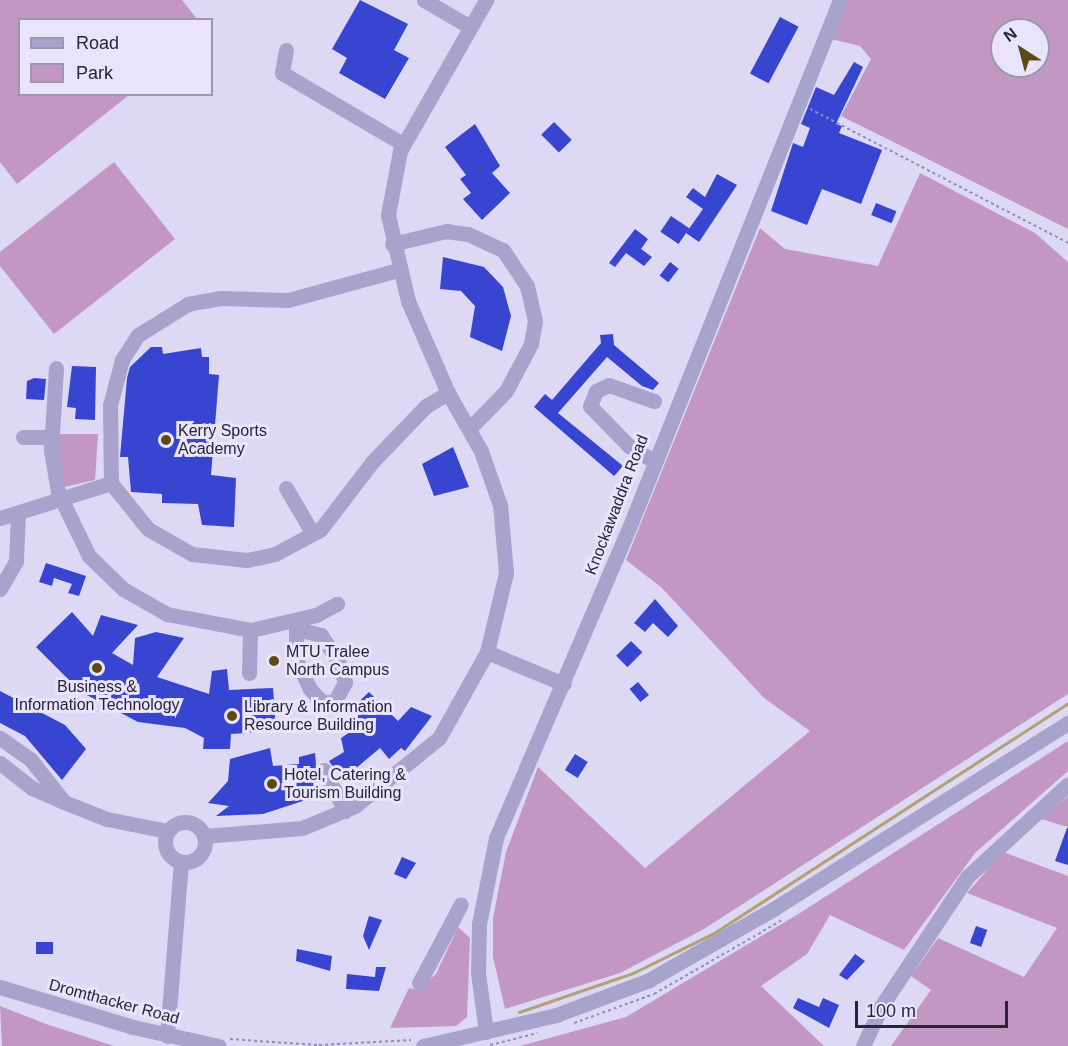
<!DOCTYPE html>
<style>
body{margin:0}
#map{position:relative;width:1068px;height:1046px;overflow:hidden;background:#ddd8f3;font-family:Arial,sans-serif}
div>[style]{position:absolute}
.green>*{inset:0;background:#c397c3}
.stream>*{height:3px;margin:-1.5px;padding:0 1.5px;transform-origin:1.5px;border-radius:1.5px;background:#b3a174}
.building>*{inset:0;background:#3845d1;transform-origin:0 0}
.path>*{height:1.5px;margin-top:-0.75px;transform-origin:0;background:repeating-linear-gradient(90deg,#928db8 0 3px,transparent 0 6px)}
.minor>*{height:15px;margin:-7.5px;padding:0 7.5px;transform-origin:7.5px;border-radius:7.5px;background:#a8a3cc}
.minor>.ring{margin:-7.5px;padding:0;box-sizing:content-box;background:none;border:15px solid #a8a3cc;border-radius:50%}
.dots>*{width:16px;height:16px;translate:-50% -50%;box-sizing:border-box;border:3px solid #e9e4fb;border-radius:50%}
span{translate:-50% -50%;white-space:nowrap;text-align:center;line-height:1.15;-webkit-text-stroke:6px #e9e4fb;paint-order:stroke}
.poi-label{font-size:16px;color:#262636}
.left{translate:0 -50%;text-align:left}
.street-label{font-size:16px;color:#262636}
.legend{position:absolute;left:18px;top:18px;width:195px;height:78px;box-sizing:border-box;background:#e9e4fb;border:2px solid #9b98ac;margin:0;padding:8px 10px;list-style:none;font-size:18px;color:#262636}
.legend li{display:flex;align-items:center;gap:12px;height:30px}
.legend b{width:30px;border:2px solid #9b98ac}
.north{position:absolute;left:990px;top:18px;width:60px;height:60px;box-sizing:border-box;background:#e9e4fb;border:2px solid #9b98ac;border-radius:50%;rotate:324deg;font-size:16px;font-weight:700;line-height:24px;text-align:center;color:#262636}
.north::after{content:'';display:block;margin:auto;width:21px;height:27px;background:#5b4a18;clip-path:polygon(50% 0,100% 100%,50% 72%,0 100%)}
.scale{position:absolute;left:855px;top:1001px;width:153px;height:27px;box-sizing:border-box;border:3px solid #262636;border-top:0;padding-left:8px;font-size:18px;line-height:21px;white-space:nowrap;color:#262636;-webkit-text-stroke:4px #e9e4fb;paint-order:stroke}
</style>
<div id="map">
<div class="green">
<i style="clip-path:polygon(0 0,182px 0,197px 19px,20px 20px,20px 94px,129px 95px,17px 184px,0 162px)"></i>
<i style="clip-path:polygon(evenodd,847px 0,1068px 0,1068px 229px,841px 116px,871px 59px,860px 46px,831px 39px,847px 0,1002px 30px,1038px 30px,1038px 66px,1002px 66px,1002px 30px)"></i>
<i style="clip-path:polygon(114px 162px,175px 239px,54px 334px,0 266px,0 252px)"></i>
<i style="clip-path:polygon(920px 173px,1035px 233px,1068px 262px,1068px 694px,704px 929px,620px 973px,505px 1009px,493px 957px,493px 918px,506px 852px,538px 767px,645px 868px,810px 731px,764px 698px,662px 588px,626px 560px,760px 228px,785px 249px,878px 266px)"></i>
<i style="clip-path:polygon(54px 434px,98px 434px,95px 480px,64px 487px)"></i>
<i style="clip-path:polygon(1068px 741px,1068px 771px,975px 853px,904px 950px,830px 915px,807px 954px,761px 986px,824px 1046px,520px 1046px,626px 1017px,800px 913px)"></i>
<i style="clip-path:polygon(1068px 796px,1068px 827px,1041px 819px)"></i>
<i style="clip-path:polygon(1003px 852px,1068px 876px,1068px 1046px,891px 1046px,931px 990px,911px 976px,938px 938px,1024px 977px,1057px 928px,967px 893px)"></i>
<i style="clip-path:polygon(458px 927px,470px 938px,467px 1017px,456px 1026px,390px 1028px,409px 988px,417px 990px,436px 974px)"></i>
<i style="clip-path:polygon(0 1006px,46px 1024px,114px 1046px,2px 1046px)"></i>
</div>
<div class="stream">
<i style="left:519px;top:1012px;width:120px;rotate:-18.9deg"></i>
<i style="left:633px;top:973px;width:90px;rotate:-26.3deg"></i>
<i style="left:714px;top:933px;width:422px;rotate:-33deg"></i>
</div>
<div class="building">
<i style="clip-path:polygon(360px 0,408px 24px,394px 50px,409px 58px,385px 99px,339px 73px,347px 58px,332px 49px)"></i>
<i style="left:780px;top:17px;width:21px;height:64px;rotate:28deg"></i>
<i style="clip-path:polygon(854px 62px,863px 67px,836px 124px,842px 126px,839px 133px,882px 150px,861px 204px,822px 189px,807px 225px,771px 211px,793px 143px,803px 147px,810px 128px,801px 124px,816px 87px,834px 95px)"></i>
<i style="left:554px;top:122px;width:25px;height:18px;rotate:45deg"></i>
<i style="clip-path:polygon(475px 124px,500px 166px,492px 173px,510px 193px,482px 220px,463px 199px,471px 193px,460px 179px,466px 175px,445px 147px)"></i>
<i style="clip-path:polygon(717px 174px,737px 185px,699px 242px,686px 233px,703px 209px,686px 197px,693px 188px,705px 197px)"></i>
<i style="left:876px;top:203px;width:22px;height:13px;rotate:22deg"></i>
<i style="left:671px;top:216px;width:22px;height:19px;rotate:34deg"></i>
<i style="clip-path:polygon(635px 229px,648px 239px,641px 249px,652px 257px,644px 266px,626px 253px,615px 267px,609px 263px)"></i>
<i style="clip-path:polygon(443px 257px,484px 267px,503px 287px,511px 316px,502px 351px,470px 337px,475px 306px,461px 291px,440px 289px)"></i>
<i style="left:670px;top:262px;width:11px;height:17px;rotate:38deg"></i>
<i style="clip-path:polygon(613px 334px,614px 345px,659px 383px,653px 390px,642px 386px,607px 357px,558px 413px,623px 466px,614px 476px,534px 407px,545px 394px,552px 400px,601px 343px,600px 335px)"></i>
<i style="clip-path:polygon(151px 347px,162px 347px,163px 354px,201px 348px,202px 357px,209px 357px,209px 374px,219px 375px,211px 475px,236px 478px,234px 527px,202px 525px,198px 504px,162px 503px,162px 494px,131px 492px,128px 457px,120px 457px,127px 378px,130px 367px)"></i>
<i style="clip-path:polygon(72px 366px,96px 367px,95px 420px,75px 419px,76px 408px,67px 407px)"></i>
<i style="clip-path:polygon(34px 378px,46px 379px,44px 400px,26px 399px,27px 381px)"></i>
<i style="clip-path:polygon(453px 447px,469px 487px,434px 496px,422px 464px)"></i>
<i style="clip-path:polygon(46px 563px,86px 576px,79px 596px,68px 593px,72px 584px,54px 578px,52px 586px,39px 582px)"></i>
<i style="clip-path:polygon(655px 599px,678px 626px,668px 637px,653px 623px,645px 632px,634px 623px)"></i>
<i style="clip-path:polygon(72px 612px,93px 636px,101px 615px,138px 625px,112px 653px,133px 665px,135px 638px,156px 632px,184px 638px,157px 677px,209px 694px,212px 671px,227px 669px,229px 690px,273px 688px,276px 731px,231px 734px,230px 749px,203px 749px,204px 738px,185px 728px,138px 722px,81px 692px,36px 647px)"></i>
<i style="left:631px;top:641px;width:16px;height:21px;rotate:45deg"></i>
<i style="left:638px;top:682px;width:17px;height:11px;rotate:50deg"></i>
<i style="clip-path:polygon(0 691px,65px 725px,86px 749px,62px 780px,25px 736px,0 723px)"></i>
<i style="clip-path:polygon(369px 692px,398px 721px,411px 707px,432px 716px,405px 751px,401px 748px,389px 759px,380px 748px,342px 780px,329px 761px,344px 752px,341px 738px,361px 725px,348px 712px)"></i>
<i style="clip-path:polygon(270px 748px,273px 766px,299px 764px,299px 757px,315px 753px,318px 787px,307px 794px,309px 799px,263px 814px,216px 816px,229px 806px,208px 803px,228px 781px,230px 759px)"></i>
<i style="left:575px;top:754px;width:15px;height:19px;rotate:32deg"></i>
<i style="clip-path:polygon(1067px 828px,1068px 828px,1068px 865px,1055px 861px)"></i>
<i style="clip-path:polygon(402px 857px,416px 863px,406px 879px,394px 874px)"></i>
<i style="clip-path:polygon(369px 916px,382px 920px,369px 950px,363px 936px)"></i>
<i style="left:976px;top:926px;width:12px;height:18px;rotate:20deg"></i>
<i style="left:36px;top:942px;width:17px;height:12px"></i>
<i style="clip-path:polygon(297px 949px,332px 956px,330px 971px,296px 961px)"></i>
<i style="clip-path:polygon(855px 954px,865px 961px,847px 980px,839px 975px)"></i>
<i style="clip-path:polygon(376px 967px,386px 967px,379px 991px,346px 989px,347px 974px,375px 977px)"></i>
<i style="clip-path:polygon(798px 998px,819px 1007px,823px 998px,839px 1005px,829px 1028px,793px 1008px)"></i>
</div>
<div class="path">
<i style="left:810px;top:109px;width:291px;rotate:27.4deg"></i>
<i style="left:574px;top:1023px;width:85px;rotate:-19.9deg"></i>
<i style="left:654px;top:994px;width:148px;rotate:-30deg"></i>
<i style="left:230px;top:1039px;width:89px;rotate:3.9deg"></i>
<i style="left:319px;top:1045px;width:92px;rotate:-3.1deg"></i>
<i style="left:490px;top:1045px;width:49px;rotate:-14deg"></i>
</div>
<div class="minor">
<i style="left:424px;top:0;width:53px;rotate:30.4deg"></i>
<i style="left:286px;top:50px;width:23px;rotate:100deg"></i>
<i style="left:282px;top:73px;width:140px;rotate:30.4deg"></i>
<i style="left:392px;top:244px;width:56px;rotate:-13.5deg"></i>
<i style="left:446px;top:231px;width:22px;rotate:8deg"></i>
<i style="left:468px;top:234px;width:38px;rotate:25deg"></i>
<i style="left:503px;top:250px;width:43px;rotate:56.3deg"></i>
<i style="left:527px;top:286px;width:36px;rotate:77deg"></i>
<i style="left:535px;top:321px;width:23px;rotate:100deg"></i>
<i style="left:531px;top:344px;width:53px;rotate:118deg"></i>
<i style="left:506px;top:391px;width:52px;rotate:134.2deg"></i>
<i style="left:398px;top:270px;width:114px;rotate:164.7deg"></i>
<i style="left:288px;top:300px;width:67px;rotate:-178.3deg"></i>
<i style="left:221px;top:298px;width:34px;rotate:170deg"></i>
<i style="left:188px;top:304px;width:59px;rotate:148.2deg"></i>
<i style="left:138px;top:335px;width:30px;rotate:123deg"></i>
<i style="left:122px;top:360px;width:47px;rotate:104.9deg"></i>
<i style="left:110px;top:405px;width:78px;rotate:89.3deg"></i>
<i style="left:111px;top:483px;width:59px;rotate:51.2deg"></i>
<i style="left:148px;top:529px;width:51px;rotate:29.6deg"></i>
<i style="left:192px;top:554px;width:55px;rotate:6.2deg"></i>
<i style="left:247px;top:560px;width:29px;rotate:-12deg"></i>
<i style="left:275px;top:554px;width:51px;rotate:-28.1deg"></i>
<i style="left:320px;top:530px;width:87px;rotate:-52.5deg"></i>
<i style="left:373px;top:461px;width:76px;rotate:-46.1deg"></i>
<i style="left:426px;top:406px;width:26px;rotate:-31deg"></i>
<i style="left:56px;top:368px;width:82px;rotate:93.5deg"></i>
<i style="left:51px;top:450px;width:43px;rotate:80.5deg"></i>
<i style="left:58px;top:492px;width:71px;rotate:64.2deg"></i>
<i style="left:89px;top:556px;width:47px;rotate:44.1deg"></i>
<i style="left:123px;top:589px;width:51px;rotate:29.6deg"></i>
<i style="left:167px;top:614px;width:86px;rotate:10.8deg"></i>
<i style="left:251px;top:630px;width:67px;rotate:-13deg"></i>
<i style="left:316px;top:615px;width:24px;rotate:-28deg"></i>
<i style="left:23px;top:437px;width:28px"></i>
<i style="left:654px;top:461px;width:29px;rotate:-149deg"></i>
<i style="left:629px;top:446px;width:56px;rotate:-134.3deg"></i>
<i style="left:590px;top:406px;width:16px;rotate:-68deg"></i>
<i style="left:596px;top:391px;width:14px;rotate:-25deg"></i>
<i style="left:609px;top:385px;width:48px;rotate:19.6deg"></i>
<i style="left:286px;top:488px;width:53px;rotate:59.6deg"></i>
<i style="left:0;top:518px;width:116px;rotate:-17.5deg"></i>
<i style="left:0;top:589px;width:32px;rotate:-60deg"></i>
<i style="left:16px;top:561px;width:48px;rotate:-87.6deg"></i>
<i style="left:296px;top:621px;width:39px;rotate:90deg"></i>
<i style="left:296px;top:660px;width:32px;rotate:64deg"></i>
<i style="left:310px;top:689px;width:19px;rotate:47deg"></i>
<i style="left:323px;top:703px;width:12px;rotate:-9deg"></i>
<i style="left:335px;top:701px;width:21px;rotate:-62deg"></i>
<i style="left:345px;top:682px;width:24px;rotate:-109deg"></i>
<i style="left:337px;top:659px;width:29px;rotate:-124deg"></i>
<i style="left:321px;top:635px;width:25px;rotate:-166deg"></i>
<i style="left:487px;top:652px;width:83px;rotate:22.6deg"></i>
<i style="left:249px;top:673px;width:43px;rotate:-88.7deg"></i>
<i style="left:0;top:738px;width:38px;rotate:35deg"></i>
<i style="left:31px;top:760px;width:53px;rotate:51.8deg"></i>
<i style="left:64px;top:802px;width:46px;rotate:21.6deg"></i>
<i style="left:107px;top:819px;width:61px;rotate:11.3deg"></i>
<i style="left:0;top:763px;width:41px;rotate:38deg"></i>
<i style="left:32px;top:788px;width:35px;rotate:24deg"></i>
<i style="left:324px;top:770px;width:46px;rotate:62.9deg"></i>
<i class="ring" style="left:165px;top:822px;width:25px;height:25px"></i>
<i style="left:204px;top:836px;width:98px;rotate:-4.7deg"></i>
<i style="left:302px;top:828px;width:57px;rotate:-22.5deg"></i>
<i style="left:355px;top:806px;width:108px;rotate:-39deg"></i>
<i style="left:439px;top:738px;width:98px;rotate:-60.8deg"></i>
<i style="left:487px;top:652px;width:81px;rotate:-76.5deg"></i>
<i style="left:506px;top:573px;width:68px;rotate:-95deg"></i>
<i style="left:500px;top:505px;width:57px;rotate:-109.4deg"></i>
<i style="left:481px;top:451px;width:67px;rotate:-119.6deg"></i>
<i style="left:448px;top:393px;width:100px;rotate:-113.5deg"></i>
<i style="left:408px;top:301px;width:88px;rotate:-103.1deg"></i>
<i style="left:388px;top:215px;width:65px;rotate:-79.4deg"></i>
<i style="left:400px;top:151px;width:174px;rotate:-60.3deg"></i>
<i style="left:419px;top:983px;width:89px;rotate:-62deg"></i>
<i style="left:0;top:987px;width:139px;rotate:16.7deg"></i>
<i style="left:133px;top:1027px;width:88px;rotate:12.5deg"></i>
<i style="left:486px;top:1032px;width:60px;rotate:-97.7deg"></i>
<i style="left:478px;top:973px;width:49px;rotate:-88.8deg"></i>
<i style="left:479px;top:924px;width:88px;rotate:-78.8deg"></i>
<i style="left:496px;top:838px;width:337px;rotate:-66.8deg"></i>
<i style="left:629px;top:528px;width:569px;rotate:-68.22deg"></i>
<i style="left:167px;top:1036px;width:175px;rotate:-85.4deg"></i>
<i style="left:423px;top:1046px;width:137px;rotate:-13.1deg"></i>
<i style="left:556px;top:1015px;width:99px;rotate:-20.6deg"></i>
<i style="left:649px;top:980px;width:145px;rotate:-29.7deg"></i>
<i style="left:775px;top:908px;width:347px;rotate:-32.3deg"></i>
<i style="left:863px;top:1046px;width:45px;rotate:-65.1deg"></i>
<i style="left:882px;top:1005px;width:154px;rotate:-56.4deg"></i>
<i style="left:967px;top:877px;width:137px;rotate:-42.6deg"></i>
</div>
<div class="dots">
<i style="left:166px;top:440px;background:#5b4a18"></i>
<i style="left:274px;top:661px;background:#5b4a18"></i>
<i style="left:97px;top:668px;background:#5b4a18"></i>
<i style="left:232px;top:716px;background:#5b4a18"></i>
<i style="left:272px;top:784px;background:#5b4a18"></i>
</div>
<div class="poi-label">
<span class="left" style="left:178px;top:440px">Kerry Sports<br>Academy</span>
<span class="left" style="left:286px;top:661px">MTU Tralee<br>North Campus</span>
<span style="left:97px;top:696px">Business &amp;<br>Information Technology</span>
<span class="left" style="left:244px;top:716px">Library &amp; Information<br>Resource Building</span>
<span class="left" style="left:284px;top:784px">Hotel, Catering &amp;<br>Tourism Building</span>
</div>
<div class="street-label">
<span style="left:617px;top:505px;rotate:-69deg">Knockawaddra Road</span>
<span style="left:114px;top:1002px;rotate:15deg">Dromthacker Road</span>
</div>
<ul class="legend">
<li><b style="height:8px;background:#a8a3cc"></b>Road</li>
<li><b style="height:16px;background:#c397c3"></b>Park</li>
</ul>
<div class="north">N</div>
<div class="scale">100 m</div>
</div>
